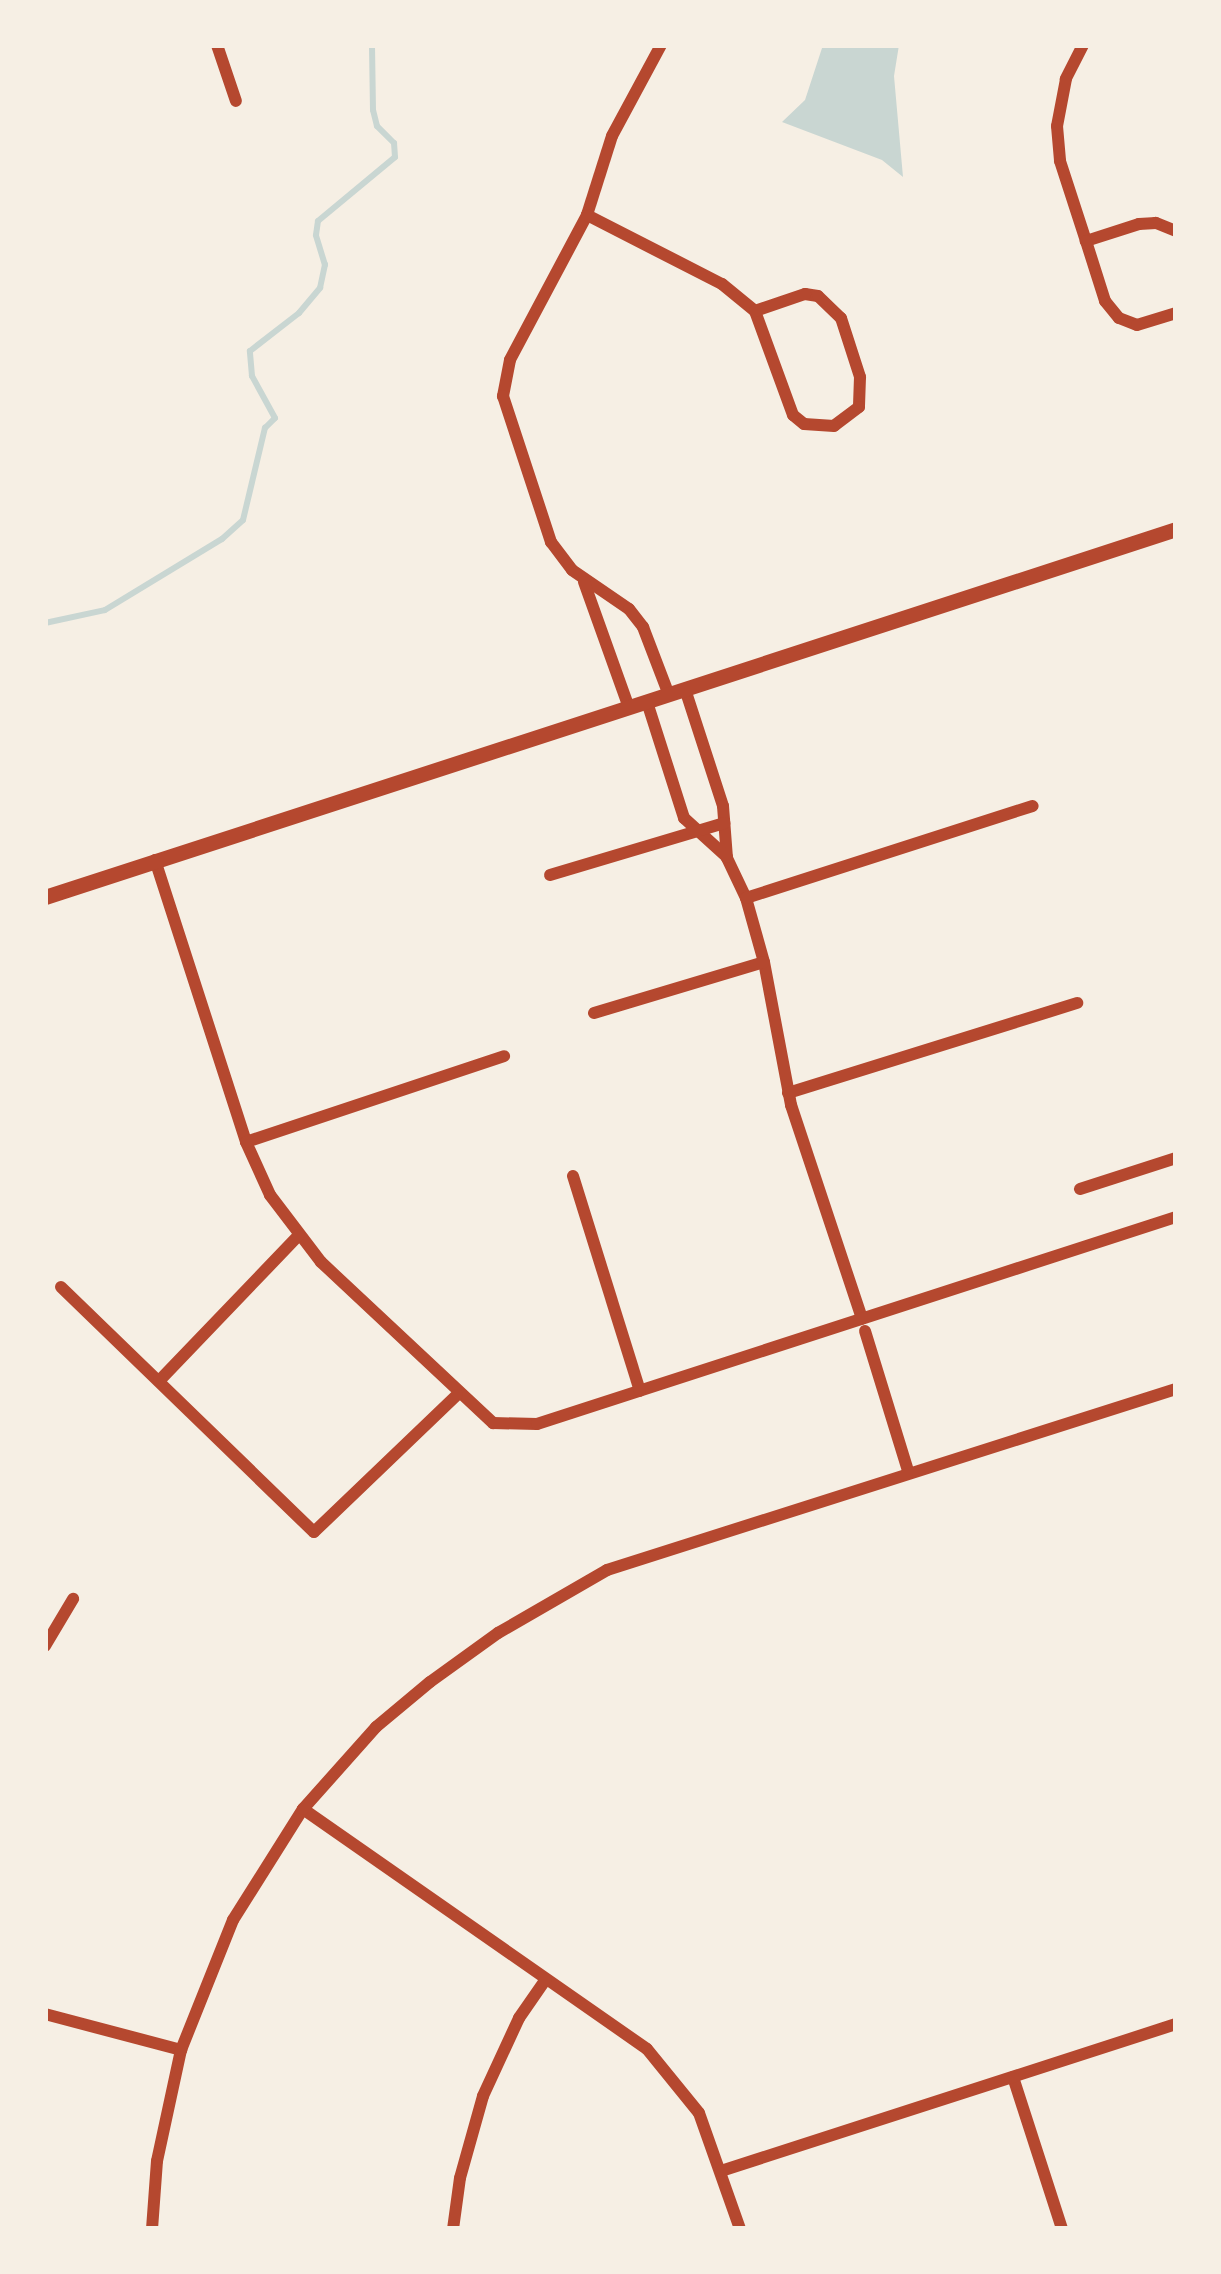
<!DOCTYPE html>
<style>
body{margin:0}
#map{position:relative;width:1221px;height:2274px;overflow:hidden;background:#f6efe4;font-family:"Space Grotesk",sans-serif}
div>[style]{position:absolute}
.water>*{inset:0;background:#c9d6d2}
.stream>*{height:6px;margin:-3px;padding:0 3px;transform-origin:3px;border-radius:3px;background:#c9d6d2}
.minor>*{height:12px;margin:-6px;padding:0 6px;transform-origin:6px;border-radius:6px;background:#b5482f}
.tertiary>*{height:15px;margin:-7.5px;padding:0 7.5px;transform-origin:7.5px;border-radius:7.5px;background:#b5482f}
span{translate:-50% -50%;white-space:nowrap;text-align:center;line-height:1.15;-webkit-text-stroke:12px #f6efe4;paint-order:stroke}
.frame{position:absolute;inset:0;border:48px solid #f6efe4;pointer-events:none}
</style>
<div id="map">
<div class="water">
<i style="clip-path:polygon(823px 45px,899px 45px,894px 76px,903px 177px,882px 160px,782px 122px,805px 100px)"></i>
</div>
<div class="stream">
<i style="left:45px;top:623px;width:61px;rotate:-12.2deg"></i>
<i style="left:105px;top:610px;width:137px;rotate:-31.3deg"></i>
<i style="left:222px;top:539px;width:28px;rotate:-42deg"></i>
<i style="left:243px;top:520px;width:95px;rotate:-76.6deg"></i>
<i style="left:265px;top:428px;width:14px;rotate:-45deg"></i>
<i style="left:275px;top:418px;width:48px;rotate:-118.7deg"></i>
<i style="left:252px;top:376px;width:25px;rotate:-95deg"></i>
<i style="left:250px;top:351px;width:62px;rotate:-37.8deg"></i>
<i style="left:299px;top:313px;width:33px;rotate:-50deg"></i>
<i style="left:320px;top:288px;width:24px;rotate:-78deg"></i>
<i style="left:325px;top:265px;width:31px;rotate:-107deg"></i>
<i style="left:316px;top:235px;width:14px;rotate:-82deg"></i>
<i style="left:318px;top:221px;width:100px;rotate:-39.7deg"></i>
<i style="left:395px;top:157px;width:14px;rotate:-94deg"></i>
<i style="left:394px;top:143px;width:24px;rotate:-135deg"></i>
<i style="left:377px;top:126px;width:16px;rotate:-104deg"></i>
<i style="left:373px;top:110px;width:65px;rotate:-90.9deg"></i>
</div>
<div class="minor">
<i style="left:217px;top:45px;width:59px;rotate:71.3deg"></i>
<i style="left:661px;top:45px;width:103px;rotate:118.3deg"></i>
<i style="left:612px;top:136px;width:83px;rotate:107.6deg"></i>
<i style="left:587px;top:215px;width:164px;rotate:118deg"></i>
<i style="left:510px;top:360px;width:37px;rotate:101deg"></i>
<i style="left:503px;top:396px;width:154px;rotate:71.8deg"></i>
<i style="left:551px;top:542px;width:35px;rotate:53deg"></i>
<i style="left:572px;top:570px;width:69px;rotate:34.4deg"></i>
<i style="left:629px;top:609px;width:23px;rotate:52deg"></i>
<i style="left:643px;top:627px;width:73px;rotate:69.1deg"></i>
<i style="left:1083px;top:45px;width:38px;rotate:117deg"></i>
<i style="left:1066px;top:79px;width:48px;rotate:100.8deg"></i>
<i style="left:1057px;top:126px;width:35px;rotate:85deg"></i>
<i style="left:1060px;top:161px;width:84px;rotate:72deg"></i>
<i style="left:587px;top:215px;width:152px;rotate:27.1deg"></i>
<i style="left:722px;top:284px;width:43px;rotate:39.3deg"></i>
<i style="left:1176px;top:231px;width:22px;rotate:-158deg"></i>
<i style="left:1156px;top:223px;width:17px;rotate:177deg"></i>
<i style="left:1139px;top:224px;width:56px;rotate:162.2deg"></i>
<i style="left:1086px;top:241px;width:63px;rotate:72.4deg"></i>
<i style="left:1105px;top:301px;width:22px;rotate:51deg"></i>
<i style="left:1119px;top:318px;width:19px;rotate:21deg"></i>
<i style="left:1137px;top:325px;width:41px;rotate:-17.1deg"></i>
<i style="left:805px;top:294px;width:13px;rotate:9deg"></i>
<i style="left:818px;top:296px;width:32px;rotate:44deg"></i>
<i style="left:841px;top:318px;width:62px;rotate:72.1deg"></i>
<i style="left:860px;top:377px;width:30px;rotate:92deg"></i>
<i style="left:859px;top:407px;width:31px;rotate:143deg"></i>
<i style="left:834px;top:426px;width:30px;rotate:-176deg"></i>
<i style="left:804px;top:424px;width:14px;rotate:-141deg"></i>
<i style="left:793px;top:415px;width:111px;rotate:-110.1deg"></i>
<i style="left:755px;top:311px;width:53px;rotate:-18.8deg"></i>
<i style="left:584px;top:582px;width:134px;rotate:70.3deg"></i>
<i style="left:685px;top:689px;width:123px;rotate:72deg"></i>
<i style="left:723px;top:806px;width:52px;rotate:85.6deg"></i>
<i style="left:727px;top:858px;width:44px;rotate:64.6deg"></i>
<i style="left:746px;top:898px;width:66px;rotate:74.3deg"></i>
<i style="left:764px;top:962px;width:146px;rotate:79.3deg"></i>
<i style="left:791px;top:1105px;width:225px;rotate:71.6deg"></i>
<i style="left:647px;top:702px;width:122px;rotate:72.3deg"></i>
<i style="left:684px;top:818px;width:58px;rotate:42.2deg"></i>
<i style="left:155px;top:860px;width:296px;rotate:72.1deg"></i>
<i style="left:246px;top:1142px;width:58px;rotate:65.6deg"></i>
<i style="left:270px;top:1195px;width:84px;rotate:52.7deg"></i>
<i style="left:321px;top:1262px;width:236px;rotate:43.1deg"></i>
<i style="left:493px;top:1423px;width:44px;rotate:1.3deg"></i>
<i style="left:537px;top:1424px;width:672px;rotate:-17.95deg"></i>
<i style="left:550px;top:875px;width:182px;rotate:-16.6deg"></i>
<i style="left:746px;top:898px;width:301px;rotate:-17.8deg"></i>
<i style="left:594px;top:1013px;width:177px;rotate:-16.7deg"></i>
<i style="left:788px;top:1093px;width:303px;rotate:-17.3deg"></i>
<i style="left:246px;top:1142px;width:272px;rotate:-18.4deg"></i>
<i style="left:573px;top:1176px;width:225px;rotate:72.7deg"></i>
<i style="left:1080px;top:1189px;width:101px;rotate:-17.9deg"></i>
<i style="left:61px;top:1287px;width:352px;rotate:44.1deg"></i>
<i style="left:314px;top:1532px;width:198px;rotate:-43.8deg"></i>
<i style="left:865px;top:1331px;width:146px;rotate:72.9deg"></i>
<i style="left:159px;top:1381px;width:202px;rotate:-46.2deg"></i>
<i style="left:45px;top:1646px;width:55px;rotate:-59.2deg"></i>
<i style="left:303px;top:1809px;width:419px;rotate:34.9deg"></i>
<i style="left:647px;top:2049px;width:82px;rotate:50.9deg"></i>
<i style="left:699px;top:2113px;width:123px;rotate:70.5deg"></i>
<i style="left:45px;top:2014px;width:141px;rotate:14.8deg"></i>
<i style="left:1013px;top:2077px;width:160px;rotate:72.1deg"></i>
<i style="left:721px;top:2171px;width:478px;rotate:-17.9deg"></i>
<i style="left:152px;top:2229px;width:68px;rotate:-85.8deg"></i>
<i style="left:157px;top:2161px;width:114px;rotate:-77.8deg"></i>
<i style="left:181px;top:2050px;width:140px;rotate:-68.2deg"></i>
<i style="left:233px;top:1920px;width:131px;rotate:-57.8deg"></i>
<i style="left:303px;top:1809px;width:110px;rotate:-48.3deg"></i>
<i style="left:376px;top:1727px;width:70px;rotate:-39.8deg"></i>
<i style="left:430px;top:1682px;width:84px;rotate:-35.8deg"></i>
<i style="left:498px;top:1633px;width:126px;rotate:-30deg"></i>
<i style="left:607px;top:1570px;width:597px;rotate:-17.65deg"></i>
<i style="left:453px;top:2229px;width:51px;rotate:-82.2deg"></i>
<i style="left:460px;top:2178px;width:85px;rotate:-74.3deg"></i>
<i style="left:483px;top:2096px;width:86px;rotate:-65.2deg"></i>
<i style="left:519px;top:2018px;width:47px;rotate:-55.3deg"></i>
</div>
<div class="tertiary">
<i style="left:45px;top:897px;width:1189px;rotate:-18.02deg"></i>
</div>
<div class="frame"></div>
</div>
